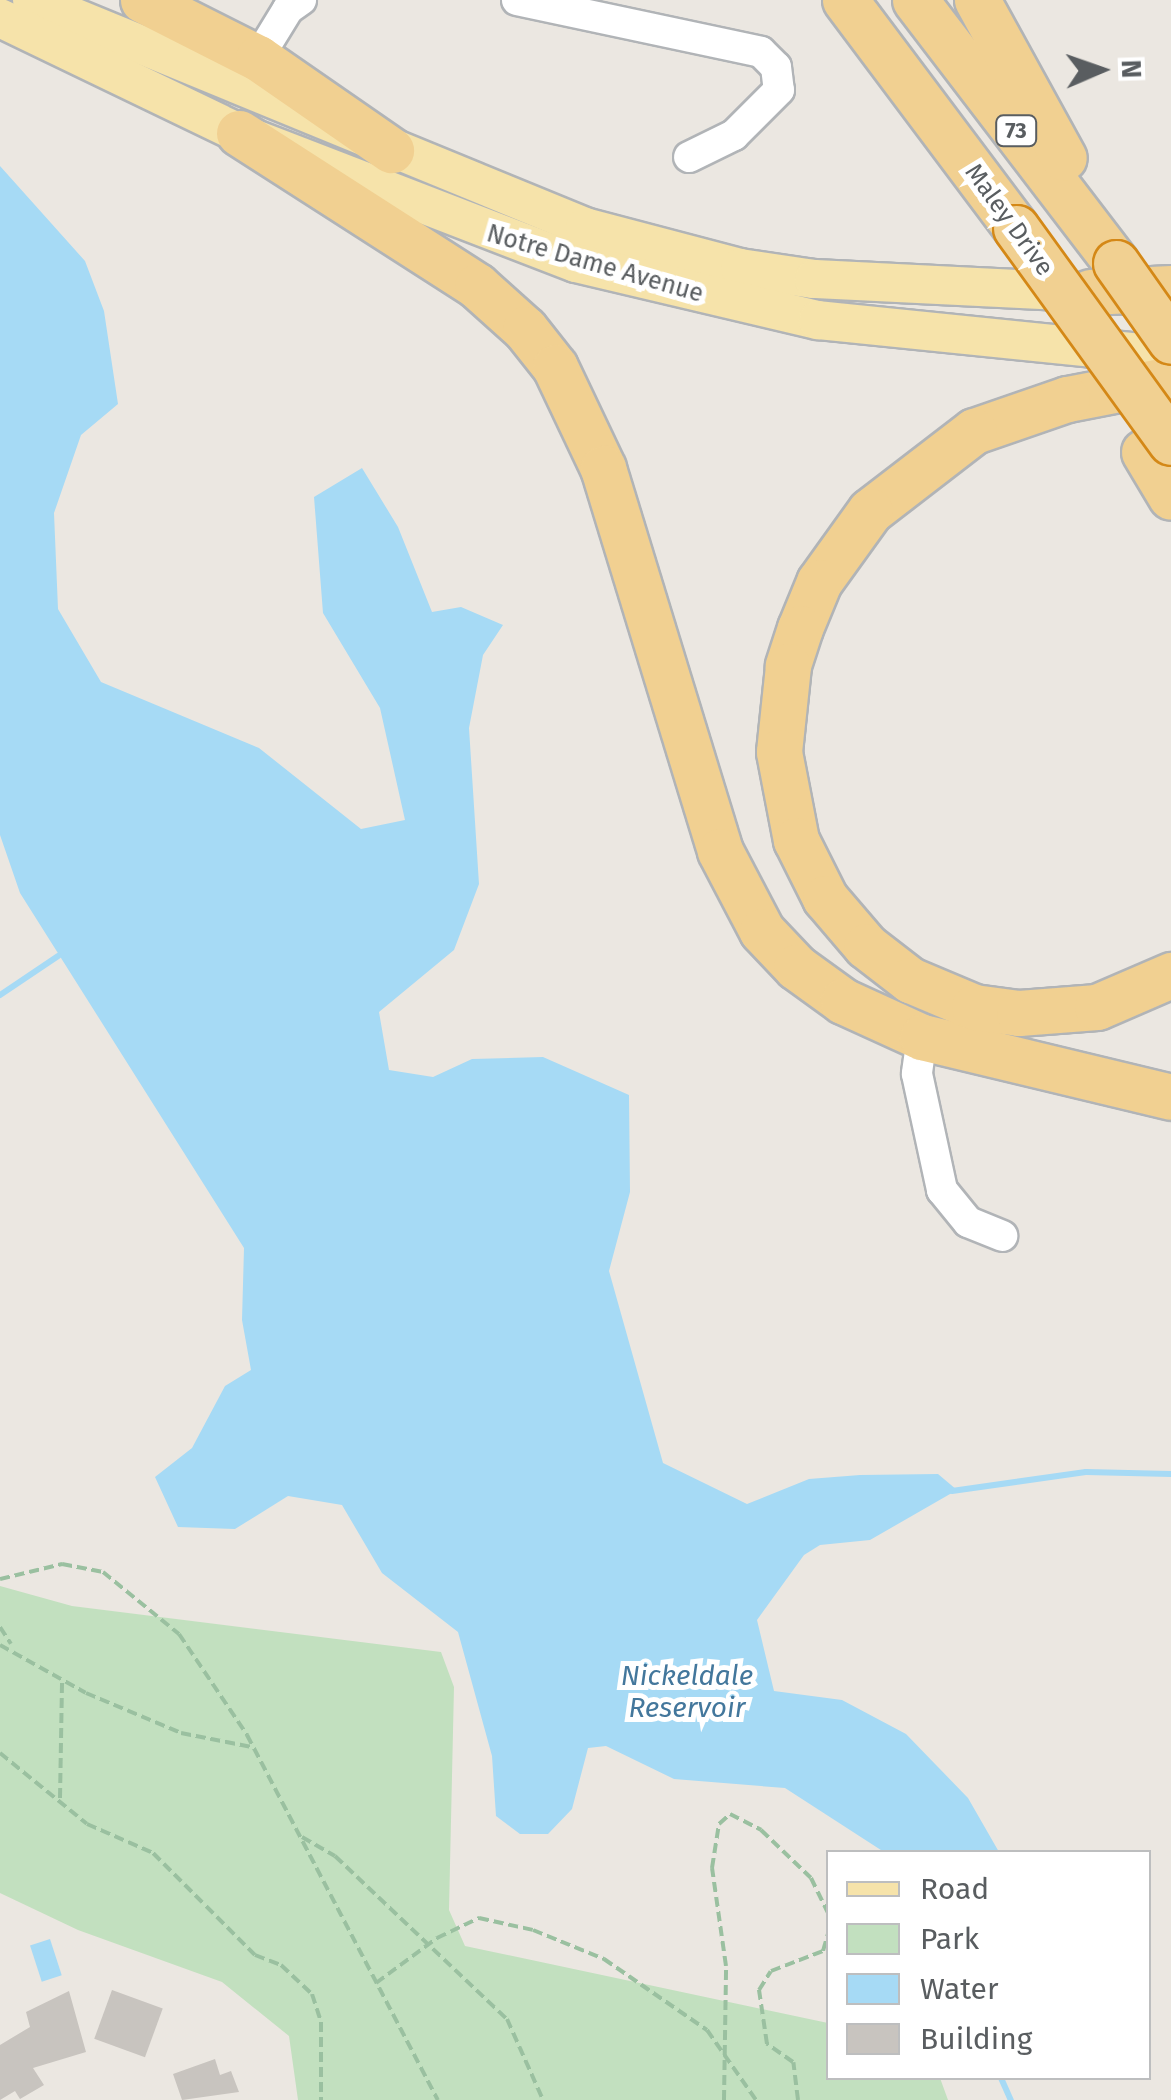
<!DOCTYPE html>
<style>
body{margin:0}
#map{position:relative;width:1171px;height:2100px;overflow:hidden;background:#ebe7e1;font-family:"Fira Sans",sans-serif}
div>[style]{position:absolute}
.green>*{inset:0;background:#c2e0bf}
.water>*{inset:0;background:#a6daf5;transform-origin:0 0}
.stream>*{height:6px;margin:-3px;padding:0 3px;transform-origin:3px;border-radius:3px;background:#a6daf5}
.building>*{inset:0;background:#c8c4bf;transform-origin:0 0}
.path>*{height:4px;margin-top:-2px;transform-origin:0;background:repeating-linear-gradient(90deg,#9ac0a0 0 10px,transparent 0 15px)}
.roads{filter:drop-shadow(2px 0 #b1b4b7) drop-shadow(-2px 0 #b1b4b7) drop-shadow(0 2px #b1b4b7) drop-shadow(0 -2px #b1b4b7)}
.minor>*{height:30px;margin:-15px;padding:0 15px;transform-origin:15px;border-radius:15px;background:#fff}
.major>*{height:38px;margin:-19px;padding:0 19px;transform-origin:19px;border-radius:19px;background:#f6e3aa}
.highway>*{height:45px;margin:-22.5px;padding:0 22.5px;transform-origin:22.5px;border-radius:22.5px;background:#f1d091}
.bridges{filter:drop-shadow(2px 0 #d48817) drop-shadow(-2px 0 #d48817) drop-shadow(0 2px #d48817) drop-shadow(0 -2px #d48817)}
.highway-bridge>*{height:45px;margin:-22.5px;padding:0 22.5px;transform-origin:22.5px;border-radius:22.5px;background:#f1d091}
span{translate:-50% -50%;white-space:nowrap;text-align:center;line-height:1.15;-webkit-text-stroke:10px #fff;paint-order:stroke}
.shield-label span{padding:2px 8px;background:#fff;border:2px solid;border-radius:8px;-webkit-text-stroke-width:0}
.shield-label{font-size:22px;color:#595d60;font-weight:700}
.street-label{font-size:25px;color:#595d60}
.water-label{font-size:28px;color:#43779c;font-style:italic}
.legend{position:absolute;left:826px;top:1850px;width:325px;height:230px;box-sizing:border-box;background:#fff;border:2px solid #bdbebf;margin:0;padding:12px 18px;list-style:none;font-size:30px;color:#595d60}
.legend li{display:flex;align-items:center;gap:20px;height:50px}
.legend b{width:50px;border:2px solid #bdbebf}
.north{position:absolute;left:1051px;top:20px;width:100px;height:100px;-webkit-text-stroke:8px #fff;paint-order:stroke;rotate:88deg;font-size:28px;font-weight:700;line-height:40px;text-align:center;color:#595d60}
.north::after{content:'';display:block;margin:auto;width:35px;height:45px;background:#595d60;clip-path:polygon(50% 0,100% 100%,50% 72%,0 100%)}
</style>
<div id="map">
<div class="green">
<i style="clip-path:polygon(0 1586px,72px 1606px,441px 1652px,454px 1687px,449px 1910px,465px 1946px,828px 2023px,828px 2078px,940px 2078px,948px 2100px,298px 2100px,289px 2036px,222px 1982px,78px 1930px,0 1893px)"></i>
</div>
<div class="water">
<i style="clip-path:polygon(0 166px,85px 261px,104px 311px,118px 404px,81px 435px,54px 513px,58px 609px,101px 682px,259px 748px,361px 829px,405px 820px,380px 708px,323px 613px,314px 497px,362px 468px,398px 527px,432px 612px,461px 607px,503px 625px,483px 655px,469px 728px,479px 884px,454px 950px,379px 1012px,389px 1070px,433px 1077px,472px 1059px,543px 1057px,629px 1095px,630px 1192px,609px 1271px,663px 1463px,747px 1504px,809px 1479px,860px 1475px,938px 1474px,957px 1490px,870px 1540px,820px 1545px,804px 1555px,757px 1620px,774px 1691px,842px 1700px,906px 1734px,968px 1798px,999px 1852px,884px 1852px,785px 1788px,674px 1779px,606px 1746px,588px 1748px,572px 1809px,548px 1834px,520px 1834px,496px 1816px,492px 1756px,458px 1632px,382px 1573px,342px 1505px,288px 1496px,235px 1529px,178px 1527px,155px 1477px,192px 1448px,225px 1386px,251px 1370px,242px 1320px,244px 1248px,20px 893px,0 835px)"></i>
<i style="left:50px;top:1939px;width:38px;height:21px;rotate:72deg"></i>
</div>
<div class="stream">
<i style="left:0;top:995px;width:70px;rotate:-33.9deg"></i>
<i style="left:952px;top:1491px;width:135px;rotate:-8.1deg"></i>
<i style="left:1086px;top:1472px;width:85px;rotate:1.3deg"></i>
<i style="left:1001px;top:2078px;width:24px;rotate:66deg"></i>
</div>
<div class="building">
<i style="left:112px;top:1990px;width:54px;height:52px;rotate:20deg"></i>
<i style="clip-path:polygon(69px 1991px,86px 2052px,33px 2068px,44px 2085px,20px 2099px,15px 2091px,0 2100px,0 2045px,30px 2027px,26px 2012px)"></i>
<i style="clip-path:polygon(215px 2059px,220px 2075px,231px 2071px,239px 2092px,182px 2100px,173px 2074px)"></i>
</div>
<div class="path">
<i style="left:0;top:1579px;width:64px;rotate:-13.6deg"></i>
<i style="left:62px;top:1564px;width:42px;rotate:11deg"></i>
<i style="left:103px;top:1572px;width:98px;rotate:39.2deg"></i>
<i style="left:179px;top:1634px;width:122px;rotate:56deg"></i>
<i style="left:247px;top:1735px;width:412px;rotate:62.4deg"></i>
<i style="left:0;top:1627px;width:20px;rotate:57deg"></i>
<i style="left:0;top:1645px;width:98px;rotate:29.2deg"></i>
<i style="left:86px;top:1693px;width:103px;rotate:22.8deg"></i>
<i style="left:181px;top:1733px;width:72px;rotate:11.2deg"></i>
<i style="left:0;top:1753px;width:112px;rotate:39.2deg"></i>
<i style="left:87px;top:1824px;width:72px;rotate:23.7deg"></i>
<i style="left:153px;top:1853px;width:144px;rotate:45deg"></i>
<i style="left:255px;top:1955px;width:28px;rotate:21deg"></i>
<i style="left:281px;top:1965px;width:42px;rotate:43.1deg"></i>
<i style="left:312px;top:1994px;width:29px;rotate:72deg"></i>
<i style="left:321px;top:2022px;width:78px;rotate:90deg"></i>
<i style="left:60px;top:1798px;width:120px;rotate:-89deg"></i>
<i style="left:302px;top:1837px;width:38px;rotate:30deg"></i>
<i style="left:335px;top:1856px;width:237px;rotate:43.5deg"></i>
<i style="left:507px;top:2019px;width:89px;rotate:66deg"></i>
<i style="left:376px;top:1983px;width:76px;rotate:-36.4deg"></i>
<i style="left:437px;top:1938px;width:47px;rotate:-25.5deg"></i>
<i style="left:479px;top:1918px;width:55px;rotate:12.5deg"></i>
<i style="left:533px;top:1930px;width:77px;rotate:22.2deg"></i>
<i style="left:604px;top:1959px;width:125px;rotate:34.6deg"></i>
<i style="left:707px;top:2030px;width:85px;rotate:55deg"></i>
<i style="left:724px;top:2100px;width:134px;rotate:-89.1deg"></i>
<i style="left:726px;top:1966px;width:99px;rotate:-98.1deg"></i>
<i style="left:712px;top:1868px;width:45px;rotate:-81deg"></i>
<i style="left:719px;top:1824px;width:15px;rotate:-42deg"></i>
<i style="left:730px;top:1814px;width:35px;rotate:27deg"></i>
<i style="left:761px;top:1830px;width:69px;rotate:43.8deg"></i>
<i style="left:811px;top:1878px;width:39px;rotate:64deg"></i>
<i style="left:798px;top:2100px;width:38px;rotate:-97deg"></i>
<i style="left:793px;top:2062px;width:32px;rotate:-145deg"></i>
<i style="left:767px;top:2044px;width:55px;rotate:-98.4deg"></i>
<i style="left:759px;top:1990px;width:22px;rotate:-58deg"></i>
<i style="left:771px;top:1971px;width:56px;rotate:-21deg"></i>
<i style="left:823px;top:1951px;width:18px;rotate:-74deg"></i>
</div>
<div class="roads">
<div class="minor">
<i style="left:517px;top:0;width:249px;rotate:12deg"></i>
<i style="left:761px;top:52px;width:21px;rotate:45deg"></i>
<i style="left:776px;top:67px;width:23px;rotate:83deg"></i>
<i style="left:779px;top:90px;width:64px;rotate:135deg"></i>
<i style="left:734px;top:135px;width:50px;rotate:153.9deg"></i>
<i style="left:258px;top:58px;width:57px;rotate:-58.5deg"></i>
<i style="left:288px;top:9px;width:16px;rotate:-35deg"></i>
<i style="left:922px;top:1037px;width:37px;rotate:98deg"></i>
<i style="left:917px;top:1074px;width:119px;rotate:77.8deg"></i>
<i style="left:942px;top:1190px;width:41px;rotate:50.9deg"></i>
<i style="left:968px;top:1222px;width:37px;rotate:22deg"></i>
</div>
<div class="major">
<i style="left:32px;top:0;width:598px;rotate:22.32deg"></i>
<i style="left:585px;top:227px;width:160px;rotate:14.8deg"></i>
<i style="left:740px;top:268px;width:75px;rotate:8.5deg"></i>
<i style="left:814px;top:279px;width:270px;rotate:2.8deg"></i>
<i style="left:0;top:18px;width:265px;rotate:25.7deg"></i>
<i style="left:239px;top:133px;width:361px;rotate:21.1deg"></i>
<i style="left:576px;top:263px;width:249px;rotate:13.3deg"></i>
<i style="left:818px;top:320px;width:355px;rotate:5.8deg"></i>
</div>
<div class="highway">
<i style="left:143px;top:0;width:129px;rotate:26.8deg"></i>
<i style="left:258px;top:58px;width:162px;rotate:34.7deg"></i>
<i style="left:845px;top:0;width:285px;rotate:53.1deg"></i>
<i style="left:915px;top:0;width:331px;rotate:52.6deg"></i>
<i style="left:977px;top:0;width:180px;rotate:61.2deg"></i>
<i style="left:239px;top:133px;width:283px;rotate:32.7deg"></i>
<i style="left:477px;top:286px;width:64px;rotate:41.9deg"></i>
<i style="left:525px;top:329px;width:48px;rotate:51.7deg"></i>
<i style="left:555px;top:367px;width:112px;rotate:64.6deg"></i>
<i style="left:603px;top:468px;width:400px;rotate:73deg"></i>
<i style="left:720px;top:851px;width:90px;rotate:62.3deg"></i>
<i style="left:762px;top:931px;width:50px;rotate:46.6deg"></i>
<i style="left:796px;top:967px;width:58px;rotate:35.9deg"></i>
<i style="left:843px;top:1001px;width:87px;rotate:24.5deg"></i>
<i style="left:922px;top:1037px;width:256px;rotate:13.5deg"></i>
<i style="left:1090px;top:292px;width:81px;rotate:-2.8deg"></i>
<i style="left:1171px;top:379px;width:106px;rotate:169.1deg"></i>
<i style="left:1067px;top:399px;width:98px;rotate:161deg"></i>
<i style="left:974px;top:431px;width:131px;rotate:142.4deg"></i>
<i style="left:870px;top:511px;width:87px;rotate:125.7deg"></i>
<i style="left:819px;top:582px;width:50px;rotate:112.4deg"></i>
<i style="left:800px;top:628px;width:40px;rotate:108deg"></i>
<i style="left:788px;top:666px;width:86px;rotate:96deg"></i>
<i style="left:779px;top:752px;width:90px;rotate:79.1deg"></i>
<i style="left:796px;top:840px;width:65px;rotate:63.4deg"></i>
<i style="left:825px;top:898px;width:63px;rotate:49.5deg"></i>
<i style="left:866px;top:946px;width:56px;rotate:37.7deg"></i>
<i style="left:910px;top:980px;width:69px;rotate:22.9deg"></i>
<i style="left:974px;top:1007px;width:45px;rotate:7.6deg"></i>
<i style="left:1019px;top:1013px;width:78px;rotate:-4.4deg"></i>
<i style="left:1097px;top:1007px;width:81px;rotate:-23.4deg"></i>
<i style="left:1144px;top:452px;width:52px;rotate:59deg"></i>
</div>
</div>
<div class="bridges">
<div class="highway-bridge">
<i style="left:1016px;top:228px;width:264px;rotate:54.1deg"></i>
<i style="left:1116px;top:263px;width:95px;rotate:54.8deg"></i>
</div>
</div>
<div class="shield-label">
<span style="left:1016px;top:131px">73</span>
</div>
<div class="street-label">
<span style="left:1009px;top:220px;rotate:54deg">Maley Drive</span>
<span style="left:595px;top:264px;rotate:16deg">Notre Dame Avenue</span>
</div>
<div class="water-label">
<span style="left:687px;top:1692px">Nickeldale<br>Reservoir</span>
</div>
<ul class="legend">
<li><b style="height:12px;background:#f6e3aa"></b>Road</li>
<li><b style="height:28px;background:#c2e0bf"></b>Park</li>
<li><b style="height:28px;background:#a6daf5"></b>Water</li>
<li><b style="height:28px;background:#c8c4bf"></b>Building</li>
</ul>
<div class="north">N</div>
</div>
